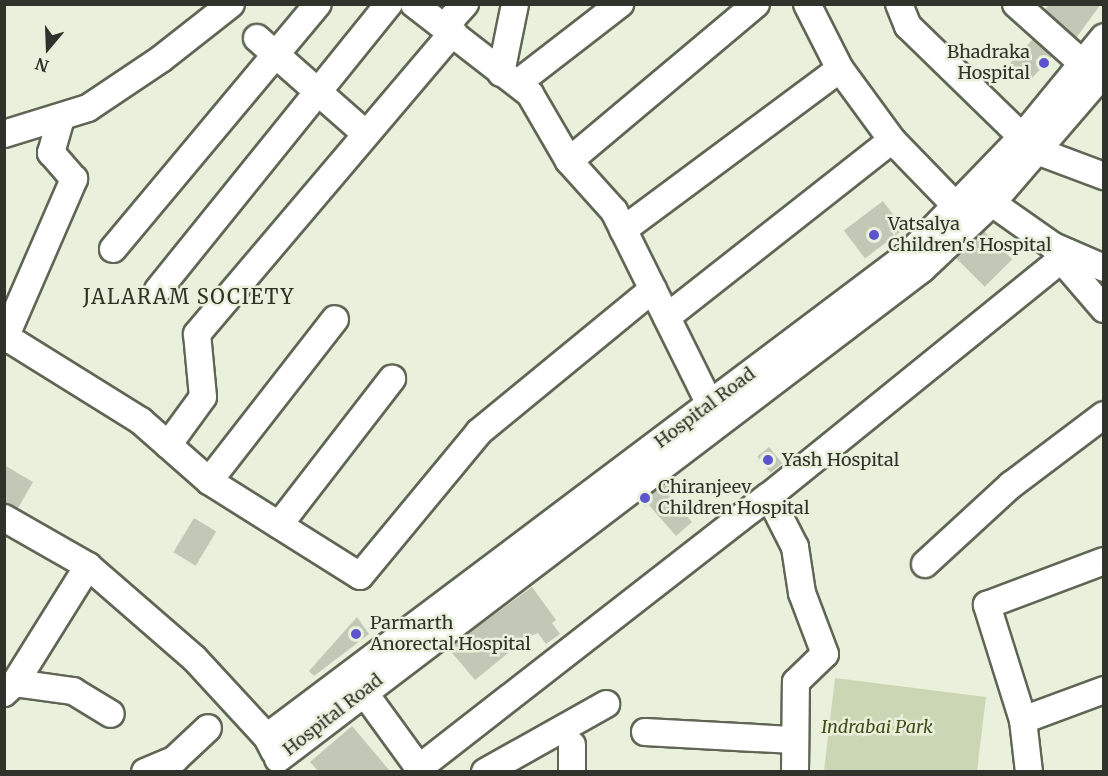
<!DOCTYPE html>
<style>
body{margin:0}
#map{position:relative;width:1108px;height:776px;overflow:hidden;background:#e9f0dc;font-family:Merriweather,serif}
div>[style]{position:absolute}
.green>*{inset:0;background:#cbd7b4}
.building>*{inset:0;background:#c1c8b5;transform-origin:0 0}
.roads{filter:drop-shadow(2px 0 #606655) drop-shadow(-2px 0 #606655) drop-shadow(0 2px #606655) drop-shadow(0 -2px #606655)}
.minor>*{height:26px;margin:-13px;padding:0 13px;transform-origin:13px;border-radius:13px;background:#fff}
.dots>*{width:16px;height:16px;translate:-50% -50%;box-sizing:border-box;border:3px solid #e9f0dc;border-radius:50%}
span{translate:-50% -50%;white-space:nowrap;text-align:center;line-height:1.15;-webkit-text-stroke:5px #e9f0dc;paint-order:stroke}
.poi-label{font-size:18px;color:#30332b}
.right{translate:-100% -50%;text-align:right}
.left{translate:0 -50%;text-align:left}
.street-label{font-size:18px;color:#30332b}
.park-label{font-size:18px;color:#414f18;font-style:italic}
.neighbourhood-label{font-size:20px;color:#2e3324;letter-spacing:1.5px}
.frame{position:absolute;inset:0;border:6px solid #30332b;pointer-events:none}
.north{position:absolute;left:18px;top:18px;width:60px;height:60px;-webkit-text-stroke:4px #e9f0dc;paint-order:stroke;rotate:199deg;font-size:16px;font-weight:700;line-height:24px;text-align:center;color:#30332b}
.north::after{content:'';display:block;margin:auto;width:21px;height:27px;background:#30332b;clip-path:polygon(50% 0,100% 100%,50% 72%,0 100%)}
</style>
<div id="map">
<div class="green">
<i style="clip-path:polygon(835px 678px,986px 697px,977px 771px,824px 771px)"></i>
</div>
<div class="building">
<i style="clip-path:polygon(1049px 4px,1101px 4px,1076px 38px,1045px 10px)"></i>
<i style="left:1033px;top:39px;width:26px;height:33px;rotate:43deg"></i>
<i style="left:883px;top:201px;width:35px;height:49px;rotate:53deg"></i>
<i style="left:984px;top:231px;width:40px;height:39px;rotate:45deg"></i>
<i style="left:769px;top:447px;width:21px;height:15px;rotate:51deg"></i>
<i style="clip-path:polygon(4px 465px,33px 482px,18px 508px,4px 503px)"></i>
<i style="clip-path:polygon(669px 481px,672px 485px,665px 491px,692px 522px,676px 536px,648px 504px,645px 507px,641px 502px)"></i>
<i style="left:194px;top:518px;width:26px;height:40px;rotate:31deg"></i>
<i style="clip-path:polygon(532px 587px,556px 620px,552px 623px,560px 634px,546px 644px,538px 633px,528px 637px,475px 680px,448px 648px)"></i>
<i style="clip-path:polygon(357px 617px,369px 634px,314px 676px,309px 671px)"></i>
<i style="clip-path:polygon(352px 726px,390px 771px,318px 771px,310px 762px)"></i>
</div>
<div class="roads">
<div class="minor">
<i style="left:414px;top:4px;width:147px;rotate:37.8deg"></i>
<i style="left:530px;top:94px;width:78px;rotate:59.8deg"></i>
<i style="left:569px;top:161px;width:67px;rotate:48deg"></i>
<i style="left:614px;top:211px;width:216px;rotate:63.6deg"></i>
<i style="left:807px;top:4px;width:73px;rotate:63.1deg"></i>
<i style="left:840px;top:69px;width:88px;rotate:53.8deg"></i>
<i style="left:892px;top:140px;width:93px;rotate:45.9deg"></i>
<i style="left:899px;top:4px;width:24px;rotate:68deg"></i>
<i style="left:908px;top:26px;width:159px;rotate:44.2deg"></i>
<i style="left:1016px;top:4px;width:90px;rotate:41.8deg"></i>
<i style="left:445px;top:26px;width:30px;rotate:-48deg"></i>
<i style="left:257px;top:38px;width:145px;rotate:41.4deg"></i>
<i style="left:501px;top:73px;width:70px;rotate:-78.5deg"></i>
<i style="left:519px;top:82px;width:128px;rotate:-37.7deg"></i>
<i style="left:4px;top:134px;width:88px;rotate:-17.2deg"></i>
<i style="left:88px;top:108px;width:88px;rotate:-33.9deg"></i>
<i style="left:161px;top:59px;width:89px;rotate:-38.2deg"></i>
<i style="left:1037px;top:151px;width:72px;rotate:20.5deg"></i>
<i style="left:569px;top:161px;width:244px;rotate:-40deg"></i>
<i style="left:992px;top:203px;width:75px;rotate:35.2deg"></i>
<i style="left:1053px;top:246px;width:56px;rotate:23.3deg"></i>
<i style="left:623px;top:230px;width:270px;rotate:-36.6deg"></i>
<i style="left:113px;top:249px;width:319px;rotate:-50.1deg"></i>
<i style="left:1061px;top:259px;width:66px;rotate:49.3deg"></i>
<i style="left:158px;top:290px;width:368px;rotate:-51.1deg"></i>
<i style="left:667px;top:317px;width:286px;rotate:-38.2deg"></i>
<i style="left:6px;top:337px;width:159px;rotate:31.9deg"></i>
<i style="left:141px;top:421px;width:91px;rotate:41.4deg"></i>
<i style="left:209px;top:481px;width:178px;rotate:32.2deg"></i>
<i style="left:360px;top:576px;width:187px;rotate:-50.4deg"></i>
<i style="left:479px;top:432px;width:225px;rotate:-39.4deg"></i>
<i style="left:4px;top:340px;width:176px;rotate:-66.5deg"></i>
<i style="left:74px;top:179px;width:35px;rotate:-131deg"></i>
<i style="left:51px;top:153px;width:37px;rotate:-74deg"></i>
<i style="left:168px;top:445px;width:59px;rotate:-53.9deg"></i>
<i style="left:203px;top:397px;width:63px;rotate:-95.4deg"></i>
<i style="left:197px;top:334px;width:396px;rotate:-49.7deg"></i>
<i style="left:209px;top:481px;width:205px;rotate:-52.1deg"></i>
<i style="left:4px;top:518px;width:97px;rotate:29.7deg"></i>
<i style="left:88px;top:566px;width:140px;rotate:41deg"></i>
<i style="left:194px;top:658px;width:108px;rotate:47.3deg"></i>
<i style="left:267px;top:737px;width:16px;rotate:63deg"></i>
<i style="left:279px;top:525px;width:185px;rotate:-52.3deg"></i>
<i style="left:925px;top:564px;width:117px;rotate:-42.6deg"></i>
<i style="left:1011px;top:485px;width:116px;rotate:-37deg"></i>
<i style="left:15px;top:683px;width:59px;rotate:7.9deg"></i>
<i style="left:73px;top:691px;width:44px;rotate:31.2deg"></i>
<i style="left:363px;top:691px;width:95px;rotate:54deg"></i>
<i style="left:419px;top:768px;width:443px;rotate:-37.9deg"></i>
<i style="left:4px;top:693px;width:15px;rotate:-42deg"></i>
<i style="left:15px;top:683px;width:138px;rotate:-58deg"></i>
<i style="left:1023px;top:720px;width:86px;rotate:-20.3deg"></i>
<i style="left:645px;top:732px;width:150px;rotate:3.1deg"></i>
<i style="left:267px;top:737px;width:803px;rotate:-36.96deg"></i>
<i style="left:909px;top:254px;width:163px;rotate:-46deg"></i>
<i style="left:1022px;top:137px;width:129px;rotate:-50.6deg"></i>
<i style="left:572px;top:745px;width:27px;rotate:90deg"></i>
<i style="left:278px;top:759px;width:809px;rotate:-37.27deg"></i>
<i style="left:922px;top:269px;width:96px;rotate:-43.3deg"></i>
<i style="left:992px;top:203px;width:172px;rotate:-49.3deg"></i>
<i style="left:145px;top:772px;width:33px;rotate:-23deg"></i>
<i style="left:175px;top:759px;width:45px;rotate:-43.2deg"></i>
<i style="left:485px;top:772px;width:139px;rotate:-29.3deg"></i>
<i style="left:795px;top:772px;width:90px;rotate:-89.4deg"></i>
<i style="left:796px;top:682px;width:40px;rotate:-44deg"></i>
<i style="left:825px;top:654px;width:65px;rotate:-110.7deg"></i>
<i style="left:802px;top:593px;width:47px;rotate:-98.7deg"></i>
<i style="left:795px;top:547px;width:57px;rotate:-117deg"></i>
<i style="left:769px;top:496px;width:386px;rotate:-39deg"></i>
<i style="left:1029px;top:772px;width:52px;rotate:-96.6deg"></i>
<i style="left:1023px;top:720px;width:121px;rotate:-107.4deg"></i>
<i style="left:987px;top:605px;width:125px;rotate:-20.6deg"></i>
</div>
</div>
<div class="dots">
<i style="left:1044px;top:63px;background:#5c54cc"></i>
<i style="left:874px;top:235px;background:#5c54cc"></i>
<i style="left:768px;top:460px;background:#5c54cc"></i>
<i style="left:645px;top:498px;background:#5c54cc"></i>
<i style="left:356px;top:634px;background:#5c54cc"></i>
</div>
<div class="poi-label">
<span class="right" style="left:1030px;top:63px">Bhadraka<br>Hospital</span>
<span class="left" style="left:888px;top:235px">Vatsalya<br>Children's Hospital</span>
<span class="left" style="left:782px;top:460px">Yash Hospital</span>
<span class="left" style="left:658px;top:498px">Chiranjeev<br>Children Hospital</span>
<span class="left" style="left:370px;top:634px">Parmarth<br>Anorectal Hospital</span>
</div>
<div class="street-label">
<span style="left:705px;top:408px;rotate:-37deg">Hospital Road</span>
<span style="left:333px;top:715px;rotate:-38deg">Hospital Road</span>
</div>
<div class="park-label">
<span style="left:877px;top:727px">Indrabai Park</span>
</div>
<div class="neighbourhood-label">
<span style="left:189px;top:296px">JALARAM SOCIETY</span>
</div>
<div class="frame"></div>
<div class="north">N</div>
</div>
